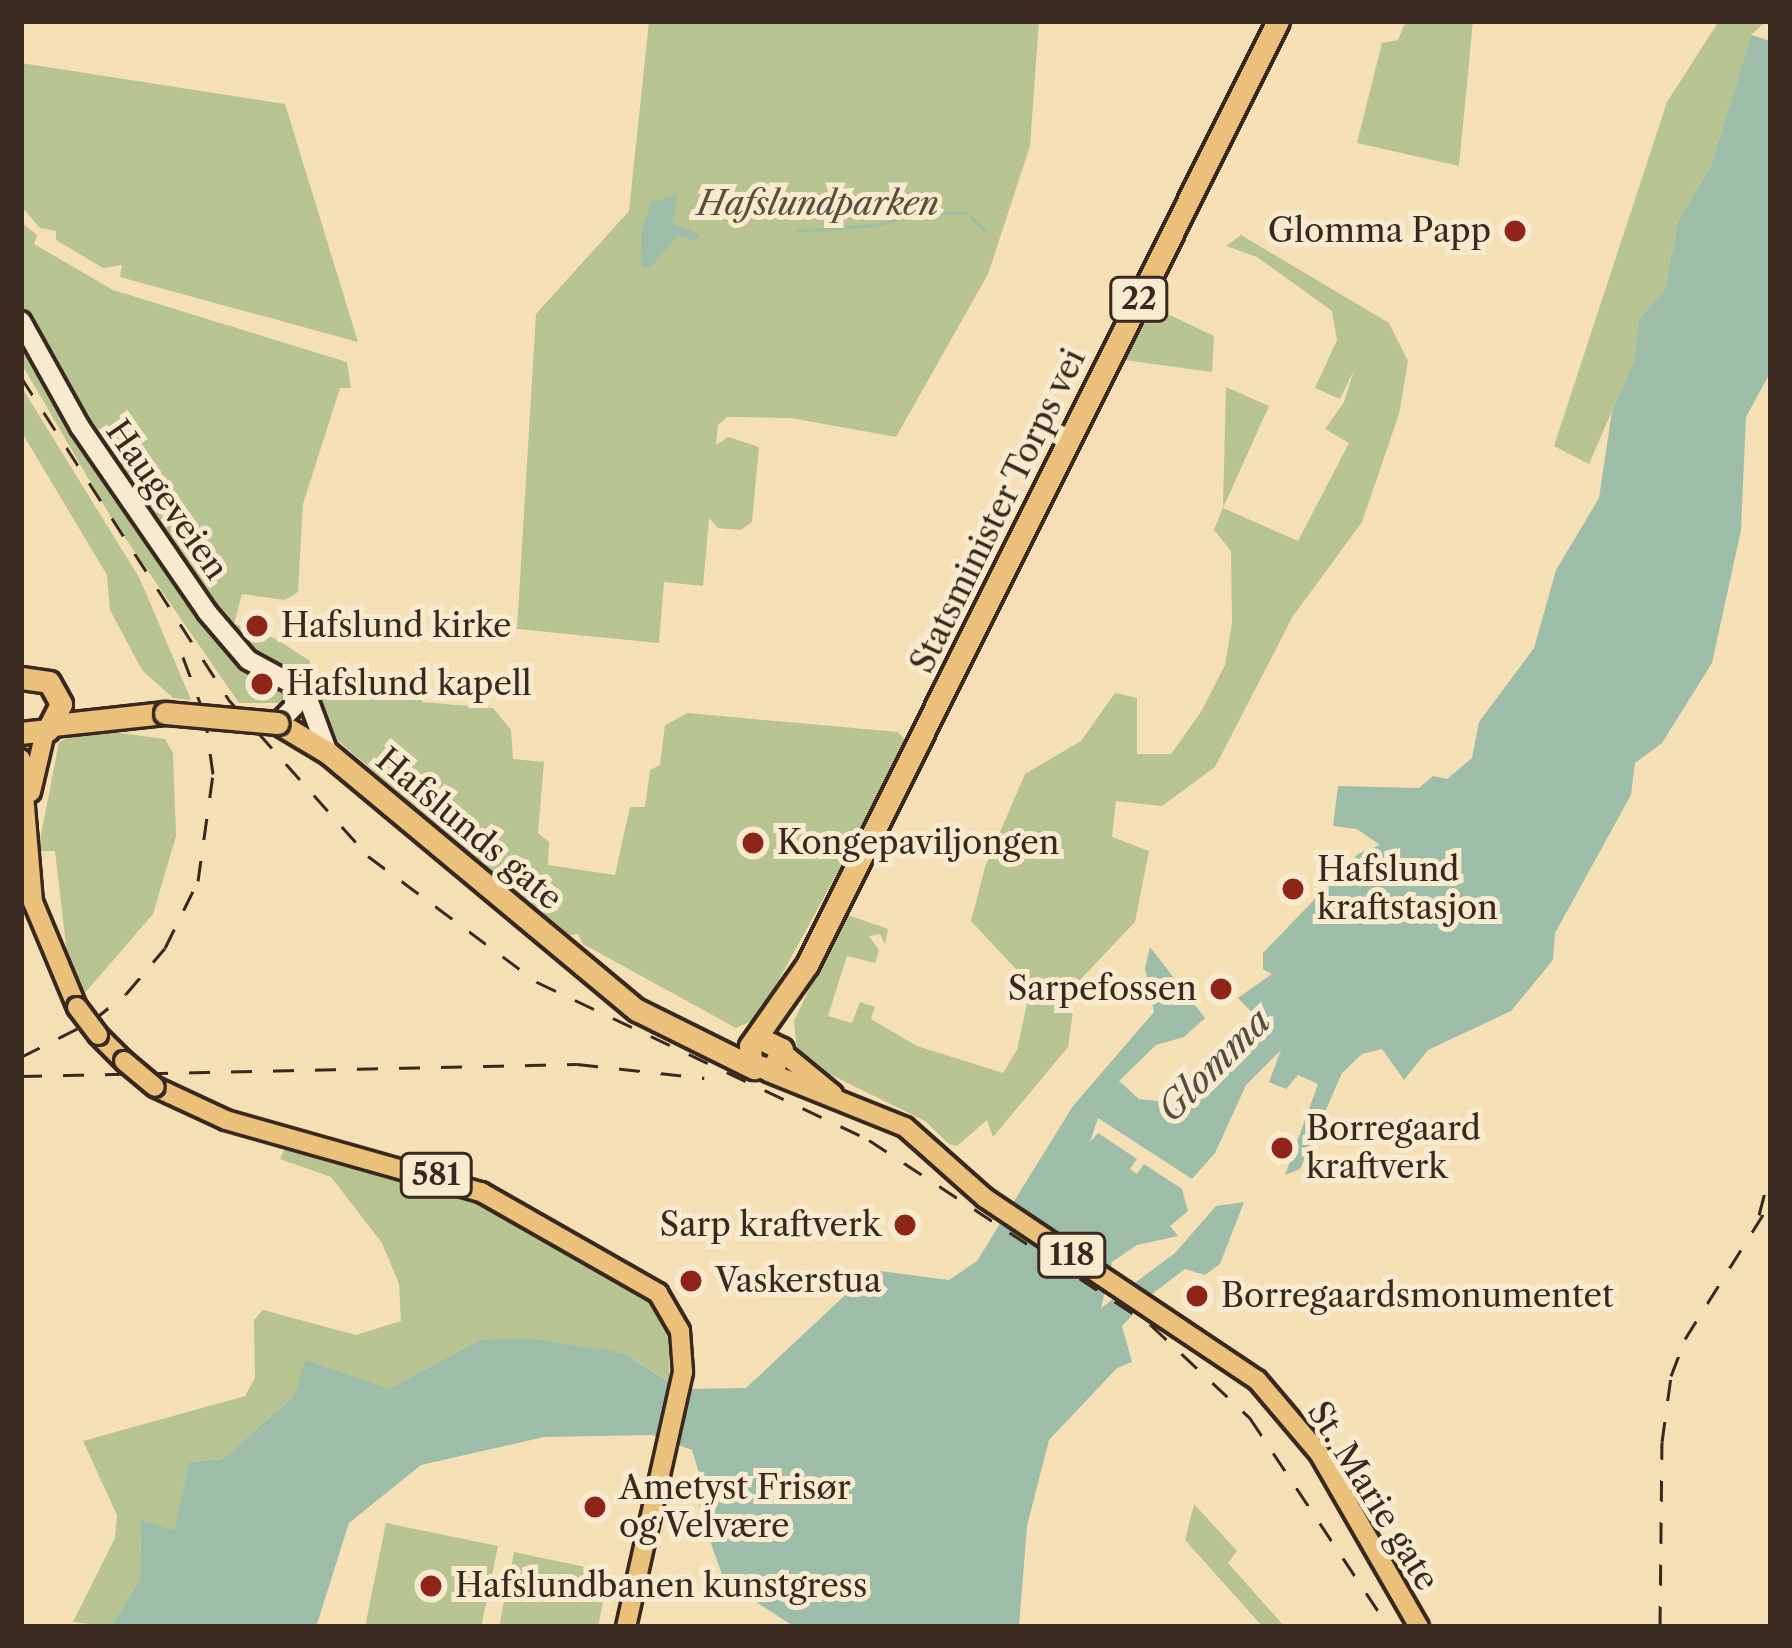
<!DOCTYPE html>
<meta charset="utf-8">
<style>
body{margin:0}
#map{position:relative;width:1792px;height:1648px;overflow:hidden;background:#f5dfb4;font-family:"Libre Caslon Text",serif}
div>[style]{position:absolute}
.green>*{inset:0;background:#b7c390}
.water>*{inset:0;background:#9dbda9}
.stream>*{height:3px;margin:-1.5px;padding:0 1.5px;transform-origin:1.5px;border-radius:1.5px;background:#9dbda9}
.roads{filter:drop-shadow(3px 0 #38281e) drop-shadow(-3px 0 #38281e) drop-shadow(0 3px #38281e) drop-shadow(0 -3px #38281e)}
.secondary>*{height:18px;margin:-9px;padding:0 9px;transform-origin:9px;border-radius:9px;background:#f8eace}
.primary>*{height:18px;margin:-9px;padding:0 9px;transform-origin:9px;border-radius:9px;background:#eac07a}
.highway>*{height:21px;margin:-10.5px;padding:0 10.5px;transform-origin:10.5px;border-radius:10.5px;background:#eac07a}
.rail>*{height:3px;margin-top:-1.5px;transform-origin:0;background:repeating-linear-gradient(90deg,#38281e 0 21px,transparent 0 42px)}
.bridges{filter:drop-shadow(3px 0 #38281e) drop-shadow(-3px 0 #38281e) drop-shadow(0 3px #38281e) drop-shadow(0 -3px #38281e)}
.primary-bridge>*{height:18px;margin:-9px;padding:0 9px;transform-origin:9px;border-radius:9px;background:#eac07a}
.highway-bridge>*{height:21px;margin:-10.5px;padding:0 10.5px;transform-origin:10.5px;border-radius:10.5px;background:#eac07a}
.dots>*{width:33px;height:33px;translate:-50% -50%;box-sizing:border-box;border:6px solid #f8eace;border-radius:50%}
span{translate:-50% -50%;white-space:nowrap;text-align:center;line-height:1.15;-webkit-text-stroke:10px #f8eace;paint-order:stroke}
.shield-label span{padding:3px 9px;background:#f8eace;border:3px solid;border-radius:9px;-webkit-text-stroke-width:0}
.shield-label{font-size:30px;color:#38281e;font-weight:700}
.park-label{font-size:33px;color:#584f3a;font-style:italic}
.poi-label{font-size:33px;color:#38281e}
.right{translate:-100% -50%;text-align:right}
.left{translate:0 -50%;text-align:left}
.street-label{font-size:33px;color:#38281e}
.water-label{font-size:36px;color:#514d41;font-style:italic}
.frame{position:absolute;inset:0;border:24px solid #38281e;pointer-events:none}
</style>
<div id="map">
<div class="green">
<i style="clip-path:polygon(649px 21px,1039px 21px,1030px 146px,988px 274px,896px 437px,791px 418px,727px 417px,718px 425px,716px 445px,728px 437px,759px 447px,752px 522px,741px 530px,718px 528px,709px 518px,703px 586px,664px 582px,659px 643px,517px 629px,536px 314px,629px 211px)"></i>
<i style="clip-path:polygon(1406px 21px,1473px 21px,1459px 166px,1357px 143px,1382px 43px,1398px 40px)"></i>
<i style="clip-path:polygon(1719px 21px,1766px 21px,1751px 35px,1710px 168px,1678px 220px,1665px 289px,1639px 319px,1634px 360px,1589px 464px,1554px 446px,1667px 102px)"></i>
<i style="clip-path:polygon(21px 63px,285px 104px,358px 342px,120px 277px,122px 265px,103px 268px,56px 240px,56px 231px,40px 228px,21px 206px)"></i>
<i style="clip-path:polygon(21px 222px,37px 235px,34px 244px,113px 290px,347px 362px,351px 388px,340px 388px,303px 504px,298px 592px,285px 600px,242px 594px,234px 624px,276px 639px,310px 661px,309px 669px,295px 673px,260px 658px,215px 611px,90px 429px,21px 303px)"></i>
<i style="clip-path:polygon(1241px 235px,1389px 323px,1408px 361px,1399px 414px,1362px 522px,1293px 616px,1215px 767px,1162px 806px,1116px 801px,1112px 837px,1149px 851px,1135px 922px,1077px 983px,1068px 1047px,993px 1137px,987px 1120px,957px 1146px,949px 1144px,925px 1121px,809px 1064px,797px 1050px,794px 1021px,845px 914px,888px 929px,885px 944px,880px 934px,869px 936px,879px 950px,875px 963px,847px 956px,828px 1016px,852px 1023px,860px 1002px,875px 1007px,871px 1019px,917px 1046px,1003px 1073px,1017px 1050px,1031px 985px,971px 921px,985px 867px,1025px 774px,1081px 741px,1115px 693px,1137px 698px,1137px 754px,1171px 754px,1201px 712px,1225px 665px,1232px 623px,1231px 551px,1214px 530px,1223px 507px,1226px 387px,1269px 406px,1223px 508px,1298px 541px,1349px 443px,1325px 429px,1344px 402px,1354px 370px,1340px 399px,1315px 388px,1337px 340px,1332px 311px,1257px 257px,1226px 246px)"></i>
<i style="clip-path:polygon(1138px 300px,1214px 336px,1212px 372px,1110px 358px)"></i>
<i style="clip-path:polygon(21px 321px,229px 639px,294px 685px,279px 703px,239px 703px,112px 519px,21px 363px)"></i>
<i style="clip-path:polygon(21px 386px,140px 579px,191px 700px,173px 698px,142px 670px,110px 610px,107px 575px,21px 431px)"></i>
<i style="clip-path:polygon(343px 675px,423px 682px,422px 702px,493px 708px,511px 730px,513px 759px,544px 762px,538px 833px,549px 842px,548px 865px,615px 875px,630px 807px,645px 807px,650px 770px,660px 765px,665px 725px,688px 713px,898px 732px,908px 743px,758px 1018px,736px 1028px,583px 944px,578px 934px,567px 936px,329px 733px,316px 688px)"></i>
<i style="clip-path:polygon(89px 729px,165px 739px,173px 753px,176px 836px,153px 914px,84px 994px,68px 962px,55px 851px,41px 851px,40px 840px,59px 742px)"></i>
<i style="clip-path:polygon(286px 1145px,475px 1196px,648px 1292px,670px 1330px,669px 1381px,623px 1353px,479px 1340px,389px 1389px,294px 1396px,222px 1459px,189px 1462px,174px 1532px,141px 1519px,140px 1580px,110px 1627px,73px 1622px,115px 1538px,117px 1515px,83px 1441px,245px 1396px,255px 1378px,254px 1320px,263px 1310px,356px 1335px,401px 1321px,399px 1284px,382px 1243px,331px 1177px,280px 1159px)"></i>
<i style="clip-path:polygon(1194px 1504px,1237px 1551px,1228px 1563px,1285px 1627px,1263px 1627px,1185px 1540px)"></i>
<i style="clip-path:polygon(386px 1523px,498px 1546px,481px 1627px,365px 1627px)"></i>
<i style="clip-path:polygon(514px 1552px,609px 1572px,598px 1627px,499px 1627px)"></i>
</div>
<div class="water">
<i style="clip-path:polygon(1751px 35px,1771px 41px,1771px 371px,1746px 417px,1741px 530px,1712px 663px,1662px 743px,1635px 763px,1631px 795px,1555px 933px,1553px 960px,1511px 1011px,1428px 1050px,1404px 1080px,1382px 1049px,1362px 1054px,1342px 1073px,1300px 1169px,1285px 1175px,1318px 1084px,1298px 1075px,1286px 1089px,1269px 1082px,1281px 1050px,1246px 1085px,1215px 1153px,1192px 1179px,1098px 1118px,1090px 1142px,1098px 1133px,1137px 1159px,1130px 1169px,1137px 1174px,1144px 1164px,1182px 1189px,1188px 1211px,1170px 1226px,1178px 1236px,1137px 1245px,1112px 1262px,1101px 1308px,1175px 1253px,1216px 1206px,1244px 1202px,1220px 1264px,1205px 1275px,1185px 1269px,1152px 1294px,1122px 1326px,1132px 1362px,1117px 1368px,1049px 1440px,1027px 1526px,1019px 1627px,795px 1627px,747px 1596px,730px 1597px,699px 1510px,702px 1483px,692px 1450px,652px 1435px,544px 1437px,421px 1465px,349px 1523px,316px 1627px,110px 1627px,140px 1580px,141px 1519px,174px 1531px,189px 1462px,222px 1459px,294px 1396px,306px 1360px,389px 1389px,479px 1340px,529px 1338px,623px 1353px,681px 1389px,746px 1388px,872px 1270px,949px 1280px,977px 1261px,1073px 1106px,1154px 1012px,1145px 968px,1150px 947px,1205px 1018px,1184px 1037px,1156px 1045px,1119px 1081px,1139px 1099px,1159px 1101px,1202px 1091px,1229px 1071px,1242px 1047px,1267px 1028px,1238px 998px,1272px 974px,1263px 969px,1263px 953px,1358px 854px,1380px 845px,1357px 829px,1333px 826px,1338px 786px,1419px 788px,1433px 776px,1447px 779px,1472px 758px,1479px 722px,1534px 648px,1556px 570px,1599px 498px,1612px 411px,1634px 360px,1639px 319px,1665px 289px,1678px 220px,1710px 168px)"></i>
<i style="clip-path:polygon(677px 195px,673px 224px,700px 234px,696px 241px,677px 236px,652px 267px,642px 267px,641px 230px,652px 202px)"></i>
</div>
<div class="stream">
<i style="left:970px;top:217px;width:20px;rotate:41deg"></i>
<i style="left:796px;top:231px;width:82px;rotate:-4.2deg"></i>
<i style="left:878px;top:225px;width:44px;rotate:-17.2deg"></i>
<i style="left:920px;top:212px;width:46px;rotate:1.2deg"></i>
</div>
<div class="roads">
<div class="secondary">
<i style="left:21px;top:321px;width:121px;rotate:60.9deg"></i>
<i style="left:80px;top:427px;width:224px;rotate:55.5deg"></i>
<i style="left:207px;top:612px;width:63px;rotate:49.5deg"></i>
<i style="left:248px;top:660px;width:65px;rotate:28.5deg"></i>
<i style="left:305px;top:691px;width:66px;rotate:69.6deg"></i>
<i style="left:278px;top:723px;width:23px;rotate:-45deg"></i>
<i style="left:294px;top:707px;width:22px;rotate:-90deg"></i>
</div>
<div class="primary">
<i style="left:21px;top:759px;width:144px;rotate:85.2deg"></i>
<i style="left:33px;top:902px;width:114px;rotate:67.3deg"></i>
<i style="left:31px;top:792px;width:62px;rotate:-76.9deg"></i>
<i style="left:98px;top:1035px;width:37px;rotate:45deg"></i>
<i style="left:783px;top:1053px;width:65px;rotate:39.4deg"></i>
<i style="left:768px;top:1072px;width:148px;rotate:21.9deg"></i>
<i style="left:905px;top:1127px;width:107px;rotate:41.6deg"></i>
<i style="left:985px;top:1198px;width:327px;rotate:33.8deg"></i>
<i style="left:1257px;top:1380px;width:96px;rotate:49.7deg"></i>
<i style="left:1319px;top:1453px;width:201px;rotate:60.1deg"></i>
<i style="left:155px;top:1087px;width:78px;rotate:24.9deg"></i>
<i style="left:226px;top:1120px;width:265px;rotate:15.8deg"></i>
<i style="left:481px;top:1192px;width:204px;rotate:29.7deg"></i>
<i style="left:658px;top:1293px;width:44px;rotate:59.9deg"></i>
<i style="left:680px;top:1331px;width:41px;rotate:85.8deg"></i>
<i style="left:683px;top:1372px;width:261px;rotate:102.6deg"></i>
</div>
<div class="highway">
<i style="left:21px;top:678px;width:28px;rotate:8deg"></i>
<i style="left:49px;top:682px;width:25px;rotate:61deg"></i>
<i style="left:61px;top:704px;width:29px;rotate:117deg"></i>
<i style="left:48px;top:730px;width:27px;rotate:174deg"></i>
<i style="left:278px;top:723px;width:58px;rotate:31deg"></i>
<i style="left:328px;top:753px;width:402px;rotate:39.8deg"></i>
<i style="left:637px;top:1010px;width:131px;rotate:26.4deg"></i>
<i style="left:54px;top:725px;width:112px;rotate:-6.2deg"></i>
<i style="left:759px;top:1038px;width:25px;rotate:26deg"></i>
<i style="left:782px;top:1049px;width:23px;rotate:115deg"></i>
<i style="left:772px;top:1070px;width:22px;rotate:-164deg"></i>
<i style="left:751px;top:1064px;width:18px;rotate:-93deg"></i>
<i style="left:750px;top:1046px;width:99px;rotate:-54.9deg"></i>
<i style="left:807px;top:965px;width:1055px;rotate:-63.48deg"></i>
</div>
</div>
<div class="rail">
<i style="left:21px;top:377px;width:386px;rotate:57.2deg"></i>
<i style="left:230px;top:701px;width:208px;rotate:48.3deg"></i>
<i style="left:368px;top:856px;width:211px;rotate:36.7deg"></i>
<i style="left:537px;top:982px;width:368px;rotate:25.4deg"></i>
<i style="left:869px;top:1140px;width:337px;rotate:33.3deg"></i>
<i style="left:1151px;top:1325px;width:136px;rotate:43.2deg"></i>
<i style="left:1250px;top:1418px;width:251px;rotate:56.4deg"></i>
<i style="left:21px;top:1057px;width:80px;rotate:-26.9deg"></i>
<i style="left:92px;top:1021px;width:43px;rotate:-38.5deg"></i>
<i style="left:126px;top:994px;width:60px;rotate:-49.7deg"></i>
<i style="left:165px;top:948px;width:75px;rotate:-63.8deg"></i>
<i style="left:198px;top:881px;width:108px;rotate:-82deg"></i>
<i style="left:213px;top:774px;width:59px;rotate:-97.9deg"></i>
<i style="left:205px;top:716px;width:72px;rotate:-110.5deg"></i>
<i style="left:21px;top:1076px;width:556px;rotate:-1.24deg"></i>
<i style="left:577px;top:1064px;width:128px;rotate:6.3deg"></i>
<i style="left:1759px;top:1215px;width:48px;rotate:-75.4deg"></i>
<i style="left:1660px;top:1627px;width:185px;rotate:-89.4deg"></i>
<i style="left:1662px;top:1442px;width:67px;rotate:-82.2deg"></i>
<i style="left:1671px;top:1376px;width:40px;rotate:-69deg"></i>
<i style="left:1685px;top:1339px;width:162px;rotate:-57.9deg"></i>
</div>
<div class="bridges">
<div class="primary-bridge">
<i style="left:77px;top:1007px;width:35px;rotate:53deg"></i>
<i style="left:124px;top:1061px;width:40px;rotate:40deg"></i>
</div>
<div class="highway-bridge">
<i style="left:165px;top:713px;width:113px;rotate:5.1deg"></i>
</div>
</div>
<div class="dots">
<i style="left:1515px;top:231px;background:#8f2418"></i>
<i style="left:257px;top:626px;background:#8f2418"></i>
<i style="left:262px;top:684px;background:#8f2418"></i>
<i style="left:753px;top:843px;background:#8f2418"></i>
<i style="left:1293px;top:889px;background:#8f2418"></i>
<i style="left:1221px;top:989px;background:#8f2418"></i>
<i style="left:1282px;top:1148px;background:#8f2418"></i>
<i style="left:905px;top:1225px;background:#8f2418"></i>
<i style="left:691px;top:1281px;background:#8f2418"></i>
<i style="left:1197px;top:1296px;background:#8f2418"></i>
<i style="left:595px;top:1507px;background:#8f2418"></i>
<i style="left:431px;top:1586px;background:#8f2418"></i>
</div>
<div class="shield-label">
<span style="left:1139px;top:299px">22</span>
<span style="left:436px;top:1175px">581</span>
<span style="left:1072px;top:1255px">118</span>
</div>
<div class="park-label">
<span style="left:818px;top:204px">Hafslundparken</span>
</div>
<div class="poi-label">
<span class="right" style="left:1491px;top:231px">Glomma Papp</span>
<span class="left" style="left:281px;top:626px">Hafslund kirke</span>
<span class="left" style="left:286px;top:684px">Hafslund kapell</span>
<span class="left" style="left:777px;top:843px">Kongepaviljongen</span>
<span class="left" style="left:1317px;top:889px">Hafslund<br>kraftstasjon</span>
<span class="right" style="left:1197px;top:989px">Sarpefossen</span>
<span class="left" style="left:1306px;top:1148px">Borregaard<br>kraftverk</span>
<span class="right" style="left:881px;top:1225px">Sarp kraftverk</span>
<span class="left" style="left:715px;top:1281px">Vaskerstua</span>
<span class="left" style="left:1221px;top:1296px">Borregaardsmonumentet</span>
<span class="left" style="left:619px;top:1507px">Ametyst Frisør<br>og Velvære</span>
<span class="left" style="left:455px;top:1586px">Hafslundbanen kunstgress</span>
</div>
<div class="street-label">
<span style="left:167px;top:500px;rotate:55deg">Haugeveien</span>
<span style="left:998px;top:511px;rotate:-64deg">Statsminister Torps vei</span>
<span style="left:469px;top:829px;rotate:40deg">Hafslunds gate</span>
<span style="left:1373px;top:1496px;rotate:58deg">St. Marie gate</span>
</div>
<div class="water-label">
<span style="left:1214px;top:1065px;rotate:-45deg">Glomma</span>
</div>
<div class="frame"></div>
</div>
